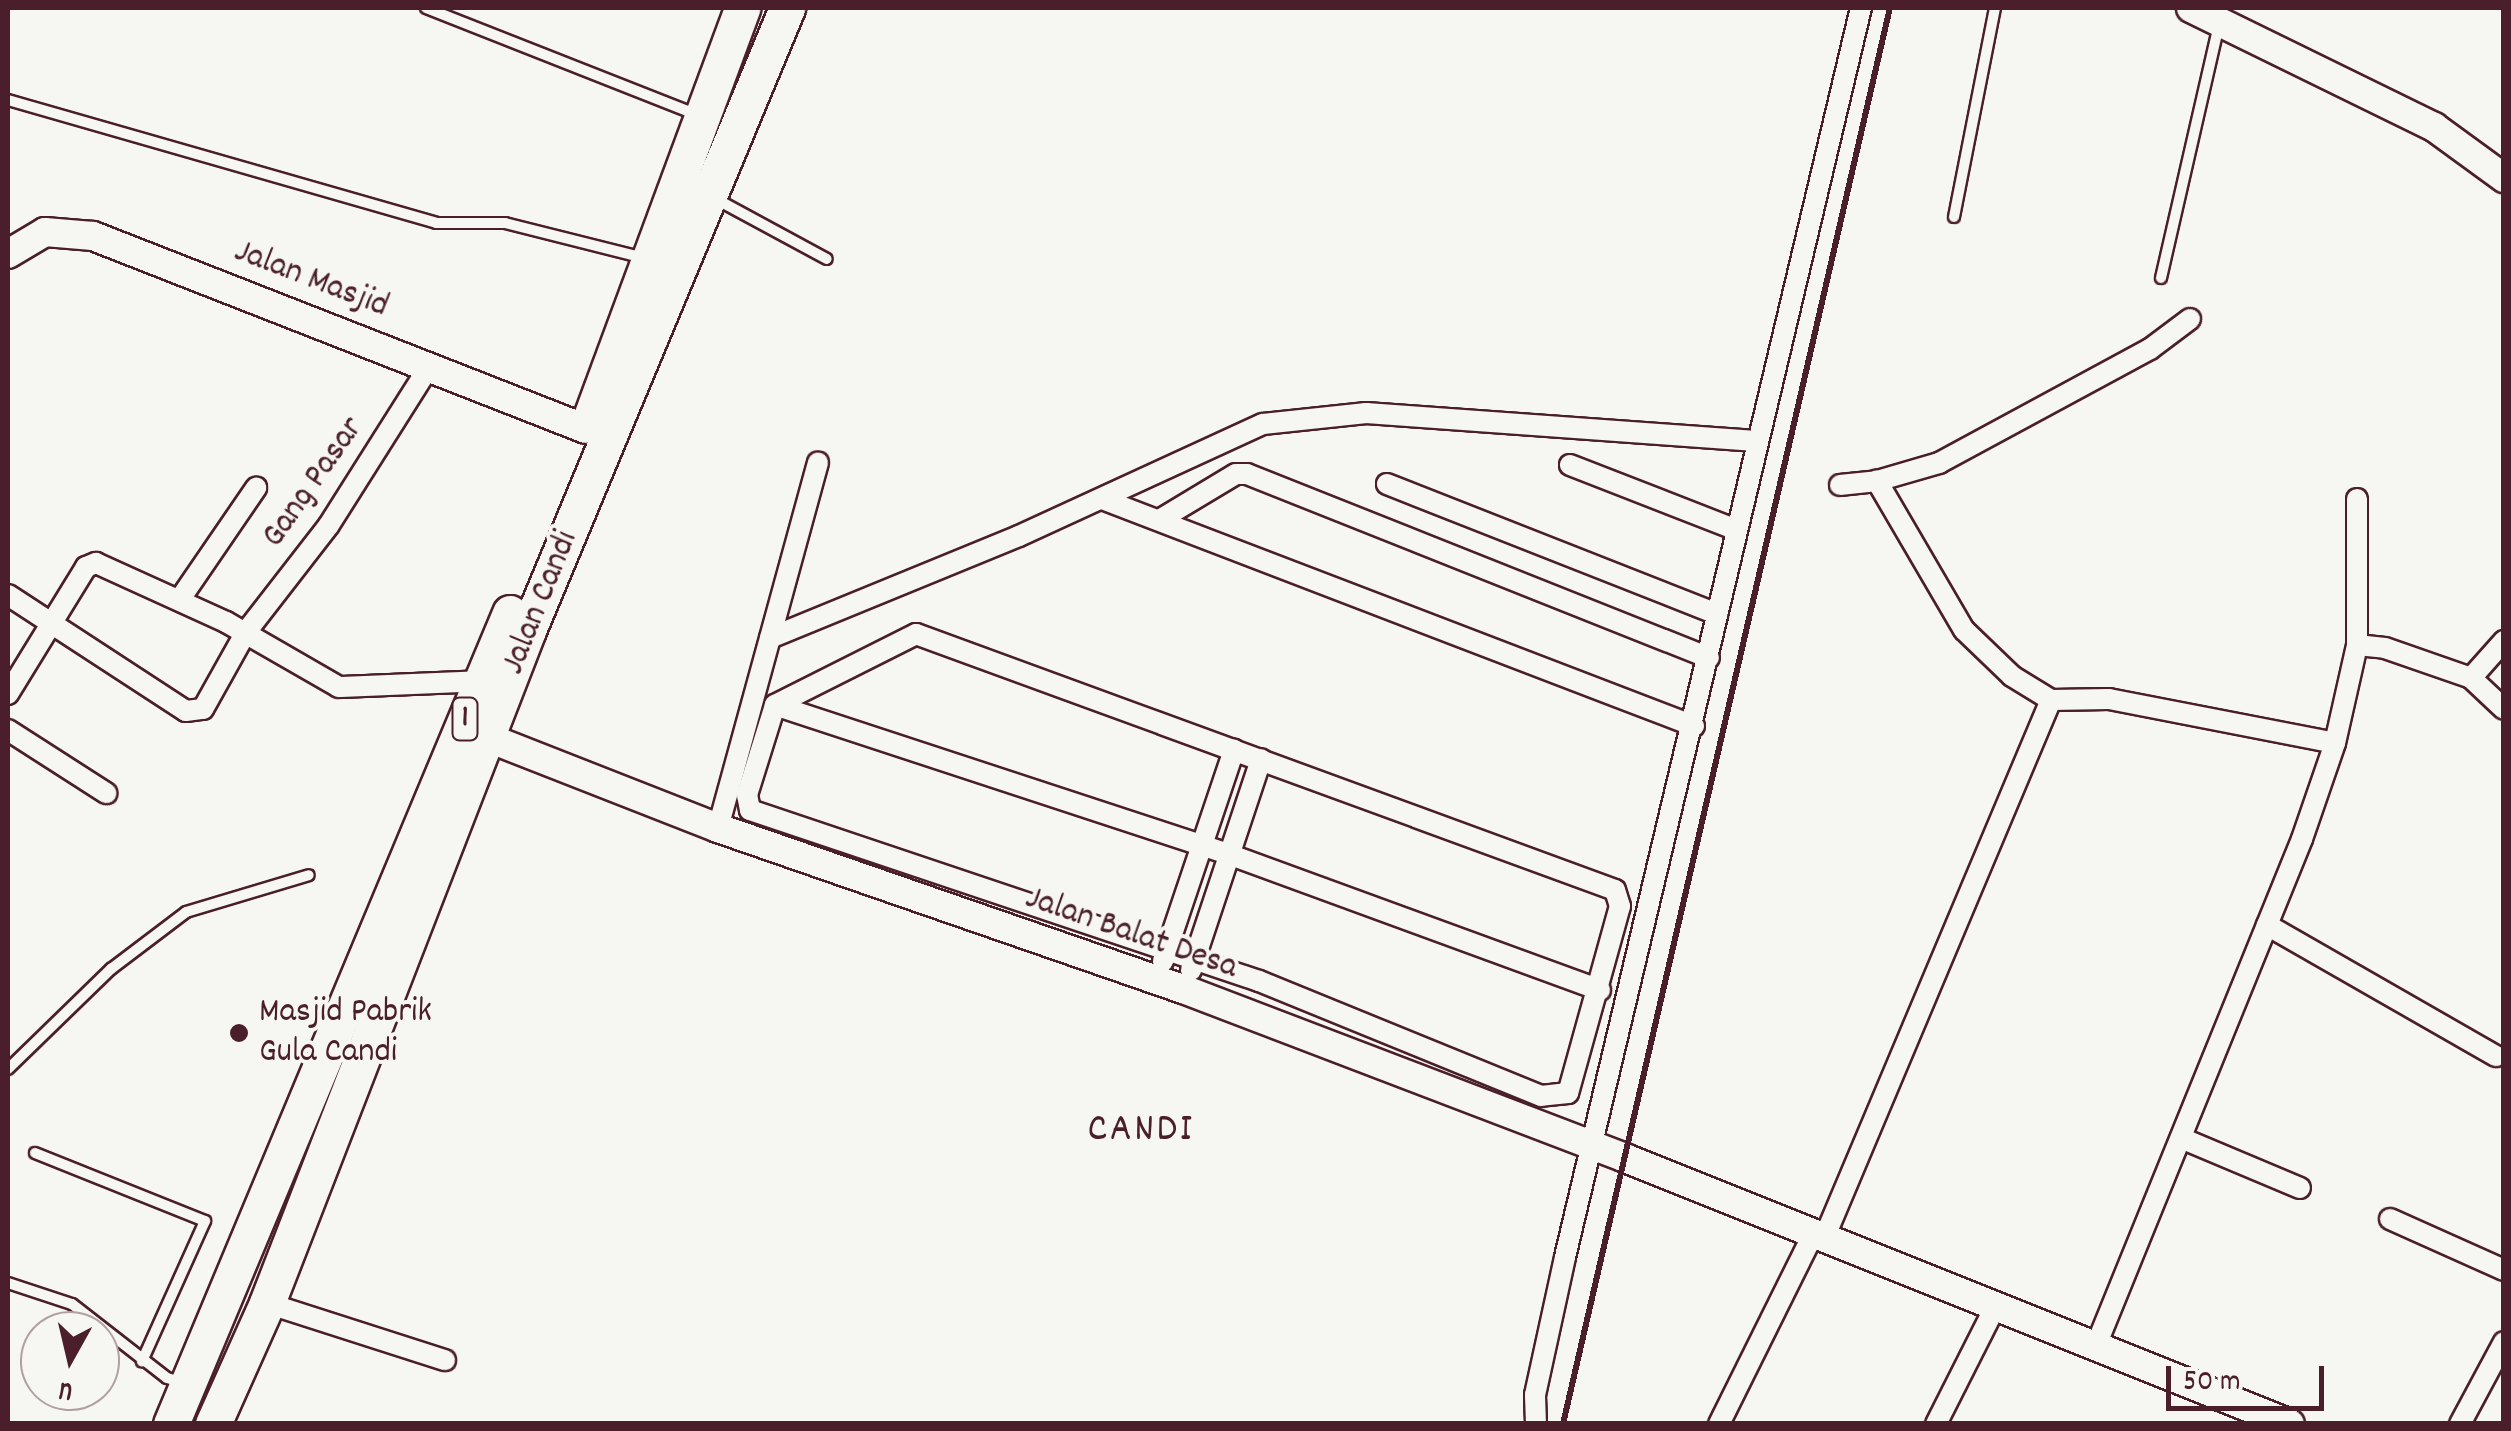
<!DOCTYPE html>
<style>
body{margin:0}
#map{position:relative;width:2511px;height:1431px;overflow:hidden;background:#f6f6f2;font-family:Dekko,sans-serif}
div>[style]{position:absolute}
.roads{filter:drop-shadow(2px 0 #4a1f2b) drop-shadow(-2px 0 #4a1f2b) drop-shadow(0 2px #4a1f2b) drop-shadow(0 -2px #4a1f2b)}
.lane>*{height:10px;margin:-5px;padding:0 5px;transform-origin:5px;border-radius:5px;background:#f6f6f2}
.street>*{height:20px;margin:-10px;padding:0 10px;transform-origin:10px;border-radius:10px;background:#f6f6f2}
.secondary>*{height:28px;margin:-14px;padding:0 14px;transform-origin:14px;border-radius:14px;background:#f6f6f2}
.highway>*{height:35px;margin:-17.5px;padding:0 17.5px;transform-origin:17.5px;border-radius:17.5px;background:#f6f6f2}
.rail>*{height:6px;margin:-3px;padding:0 3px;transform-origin:3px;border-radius:3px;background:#4a1f2b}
.dots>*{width:28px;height:28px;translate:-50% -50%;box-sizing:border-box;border:5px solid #f6f6f2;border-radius:50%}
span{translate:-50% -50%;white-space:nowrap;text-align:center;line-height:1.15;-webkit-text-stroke:8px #f6f6f2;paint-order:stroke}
.shield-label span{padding:2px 8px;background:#f6f6f2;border:2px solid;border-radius:8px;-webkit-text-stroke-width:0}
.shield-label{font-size:32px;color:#4a1f2b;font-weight:700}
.street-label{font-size:35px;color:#4a1f2b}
.poi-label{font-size:35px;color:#4a1f2b}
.left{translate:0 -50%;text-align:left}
.quarter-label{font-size:40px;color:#4a1f2b;letter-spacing:2.5px}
.frame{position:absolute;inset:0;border:10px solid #4a1f2b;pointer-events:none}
.north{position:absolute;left:20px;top:1311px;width:100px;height:100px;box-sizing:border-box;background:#f6f6f2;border:2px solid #b1a0a2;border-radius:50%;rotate:188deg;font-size:28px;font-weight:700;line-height:40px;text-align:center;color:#4a1f2b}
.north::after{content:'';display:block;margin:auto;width:35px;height:45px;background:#4a1f2b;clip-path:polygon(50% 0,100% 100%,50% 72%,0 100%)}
.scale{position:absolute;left:2166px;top:1366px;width:158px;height:45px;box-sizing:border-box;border:5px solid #4a1f2b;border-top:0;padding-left:12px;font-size:30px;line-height:35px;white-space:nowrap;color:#4a1f2b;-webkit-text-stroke:8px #f6f6f2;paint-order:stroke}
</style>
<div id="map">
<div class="roads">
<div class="lane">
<i style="left:426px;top:8px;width:289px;rotate:21.5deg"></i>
<i style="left:8px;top:100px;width:445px;rotate:16deg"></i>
<i style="left:436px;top:223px;width:69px"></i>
<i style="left:505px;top:223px;width:143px;rotate:14.1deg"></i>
<i style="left:714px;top:198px;width:128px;rotate:28.4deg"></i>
<i style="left:1954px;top:217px;width:213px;rotate:-78.9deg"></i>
<i style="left:2161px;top:278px;width:261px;rotate:-77.1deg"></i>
<i style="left:8px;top:1069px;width:144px;rotate:-44.2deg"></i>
<i style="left:111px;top:969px;width:94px;rotate:-37.2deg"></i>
<i style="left:186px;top:912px;width:128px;rotate:-16.7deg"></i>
<i style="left:35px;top:1153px;width:183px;rotate:21.8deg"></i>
<i style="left:205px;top:1221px;width:154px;rotate:114.2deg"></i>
<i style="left:8px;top:1283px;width:67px;rotate:18.2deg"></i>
<i style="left:72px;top:1304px;width:120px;rotate:37.9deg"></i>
<i style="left:167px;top:1378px;width:15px;rotate:16deg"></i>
</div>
<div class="street">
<i style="left:1570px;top:465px;width:179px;rotate:21.3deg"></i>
<i style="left:1387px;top:484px;width:355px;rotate:21.5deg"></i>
<i style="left:1840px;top:485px;width:37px;rotate:-6deg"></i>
<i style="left:1102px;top:499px;width:634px;rotate:20.98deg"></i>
<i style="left:1161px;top:519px;width:87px;rotate:-31deg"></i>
<i style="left:1236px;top:474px;width:11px"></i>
<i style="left:1247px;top:474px;width:497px;rotate:21.7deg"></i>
<i style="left:8px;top:595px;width:212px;rotate:33.1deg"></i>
<i style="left:186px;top:711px;width:17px;rotate:-7deg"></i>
<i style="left:203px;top:709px;width:88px;rotate:-60.8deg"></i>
<i style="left:246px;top:632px;width:135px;rotate:-52.2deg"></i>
<i style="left:329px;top:525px;width:187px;rotate:-57.7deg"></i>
<i style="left:180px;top:599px;width:135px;rotate:-55.6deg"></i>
<i style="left:916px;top:634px;width:744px;rotate:20.11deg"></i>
<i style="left:1615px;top:890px;width:17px;rotate:73deg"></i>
<i style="left:1620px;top:906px;width:194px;rotate:105.5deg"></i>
<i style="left:1568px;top:1093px;width:27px;rotate:174deg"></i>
<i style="left:1541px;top:1096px;width:305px;rotate:-157.8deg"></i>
<i style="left:1259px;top:981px;width:537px;rotate:-161.43deg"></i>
<i style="left:750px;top:810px;width:15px;rotate:-101deg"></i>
<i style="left:747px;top:795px;width:94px;rotate:-72.7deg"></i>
<i style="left:775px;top:705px;width:158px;rotate:-26.7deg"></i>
<i style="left:770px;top:638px;width:269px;rotate:-22.3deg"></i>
<i style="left:1019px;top:536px;width:268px;rotate:-24.7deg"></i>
<i style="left:1263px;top:424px;width:104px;rotate:-6.1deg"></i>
<i style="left:1366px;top:413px;width:391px;rotate:4.1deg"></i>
<i style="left:2357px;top:645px;width:146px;rotate:-90deg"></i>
<i style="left:2471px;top:678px;width:45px;rotate:43.2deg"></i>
<i style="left:8px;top:694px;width:149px;rotate:-58.4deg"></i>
<i style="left:86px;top:567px;width:11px;rotate:-22deg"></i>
<i style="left:96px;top:563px;width:143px;rotate:24.4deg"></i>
<i style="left:226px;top:622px;width:130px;rotate:29.9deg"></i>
<i style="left:339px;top:687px;width:142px;rotate:-2.4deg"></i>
<i style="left:2051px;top:700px;width:46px;rotate:-148.4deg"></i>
<i style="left:2012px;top:676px;width:66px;rotate:-136.2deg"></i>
<i style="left:1964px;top:630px;width:173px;rotate:-120.3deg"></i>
<i style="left:1877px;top:481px;width:65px;rotate:-16.2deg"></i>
<i style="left:1939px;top:463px;width:240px;rotate:-28.4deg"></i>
<i style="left:2150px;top:349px;width:50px;rotate:-36.9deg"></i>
<i style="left:775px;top:705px;width:480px;rotate:18.2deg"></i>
<i style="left:1231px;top:855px;width:393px;rotate:20.1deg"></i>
<i style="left:8px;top:730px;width:117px;rotate:32.7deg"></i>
<i style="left:718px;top:828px;width:379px;rotate:-74.7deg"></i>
<i style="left:2267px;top:925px;width:264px;rotate:29.8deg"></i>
<i style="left:1163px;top:961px;width:223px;rotate:-71.4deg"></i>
<i style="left:1191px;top:970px;width:222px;rotate:-71.6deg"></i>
<i style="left:2181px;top:1138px;width:129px;rotate:22.8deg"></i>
<i style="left:2390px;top:1219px;width:125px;rotate:24.1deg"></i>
<i style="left:1825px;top:1236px;width:582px;rotate:-67.14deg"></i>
<i style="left:2051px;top:700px;width:58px;rotate:-1deg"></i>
<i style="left:2109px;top:699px;width:230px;rotate:11deg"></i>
<i style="left:267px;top:1303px;width:187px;rotate:17.8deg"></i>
<i style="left:2095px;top:1348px;width:549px;rotate:-67.87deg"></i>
<i style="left:2302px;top:839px;width:102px;rotate:-71deg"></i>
<i style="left:2335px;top:743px;width:100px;rotate:-77.3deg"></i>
<i style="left:2357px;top:645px;width:28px;rotate:6deg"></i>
<i style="left:2385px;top:648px;width:91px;rotate:19.2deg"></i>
<i style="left:2471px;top:678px;width:50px;rotate:-48.3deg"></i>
<i style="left:1536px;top:1424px;width:29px;rotate:-92deg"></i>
<i style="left:1535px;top:1395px;width:141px;rotate:-77.7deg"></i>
<i style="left:1565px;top:1257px;width:1284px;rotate:-76.67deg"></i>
<i style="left:1719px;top:1424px;width:216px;rotate:-63.6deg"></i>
<i style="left:1936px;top:1424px;width:129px;rotate:-63.2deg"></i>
<i style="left:2460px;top:1424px;width:93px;rotate:-61.8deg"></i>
</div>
<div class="secondary">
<i style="left:2191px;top:8px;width:271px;rotate:26.1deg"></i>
<i style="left:2434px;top:127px;width:87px;rotate:36.1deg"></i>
<i style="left:8px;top:254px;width:43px;rotate:-30.7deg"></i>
<i style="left:45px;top:232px;width:48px;rotate:4.8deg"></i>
<i style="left:93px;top:236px;width:529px;rotate:21.38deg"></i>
<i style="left:486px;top:737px;width:249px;rotate:21.4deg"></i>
<i style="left:718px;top:828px;width:492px;rotate:19.1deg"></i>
<i style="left:1183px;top:989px;width:473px;rotate:20.9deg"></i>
<i style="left:1625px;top:1158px;width:716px;rotate:21.8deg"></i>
</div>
<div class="highway">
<i style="left:591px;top:417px;width:436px;rotate:-69.7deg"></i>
<i style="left:171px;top:1424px;width:879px;rotate:-67.31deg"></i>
<i style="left:213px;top:1424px;width:133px;rotate:-65.9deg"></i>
<i style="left:267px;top:1303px;width:722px;rotate:-68.8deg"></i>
<i style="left:528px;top:630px;width:674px;rotate:-67.39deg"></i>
</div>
</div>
<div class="rail">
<i style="left:1563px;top:1424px;width:1453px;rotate:-77deg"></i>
</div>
<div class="dots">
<i style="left:239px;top:1033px;background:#4a1f2b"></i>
</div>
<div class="shield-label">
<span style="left:465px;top:719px">1</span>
</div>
<div class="street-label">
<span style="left:311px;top:280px;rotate:21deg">Jalan Masjid</span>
<span style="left:314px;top:483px;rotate:-55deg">Gang Pasar</span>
<span style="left:541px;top:603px;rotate:-68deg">Jalan Candi</span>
<span style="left:1131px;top:934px;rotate:19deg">Jalan Balat Desa</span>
</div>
<div class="poi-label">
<span class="left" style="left:259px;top:1033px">Masjid Pabrik<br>Gula Candi</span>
</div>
<div class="quarter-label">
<span style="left:1141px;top:1132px">CANDI</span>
</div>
<div class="frame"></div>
<div class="north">U</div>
<div class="scale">50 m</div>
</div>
